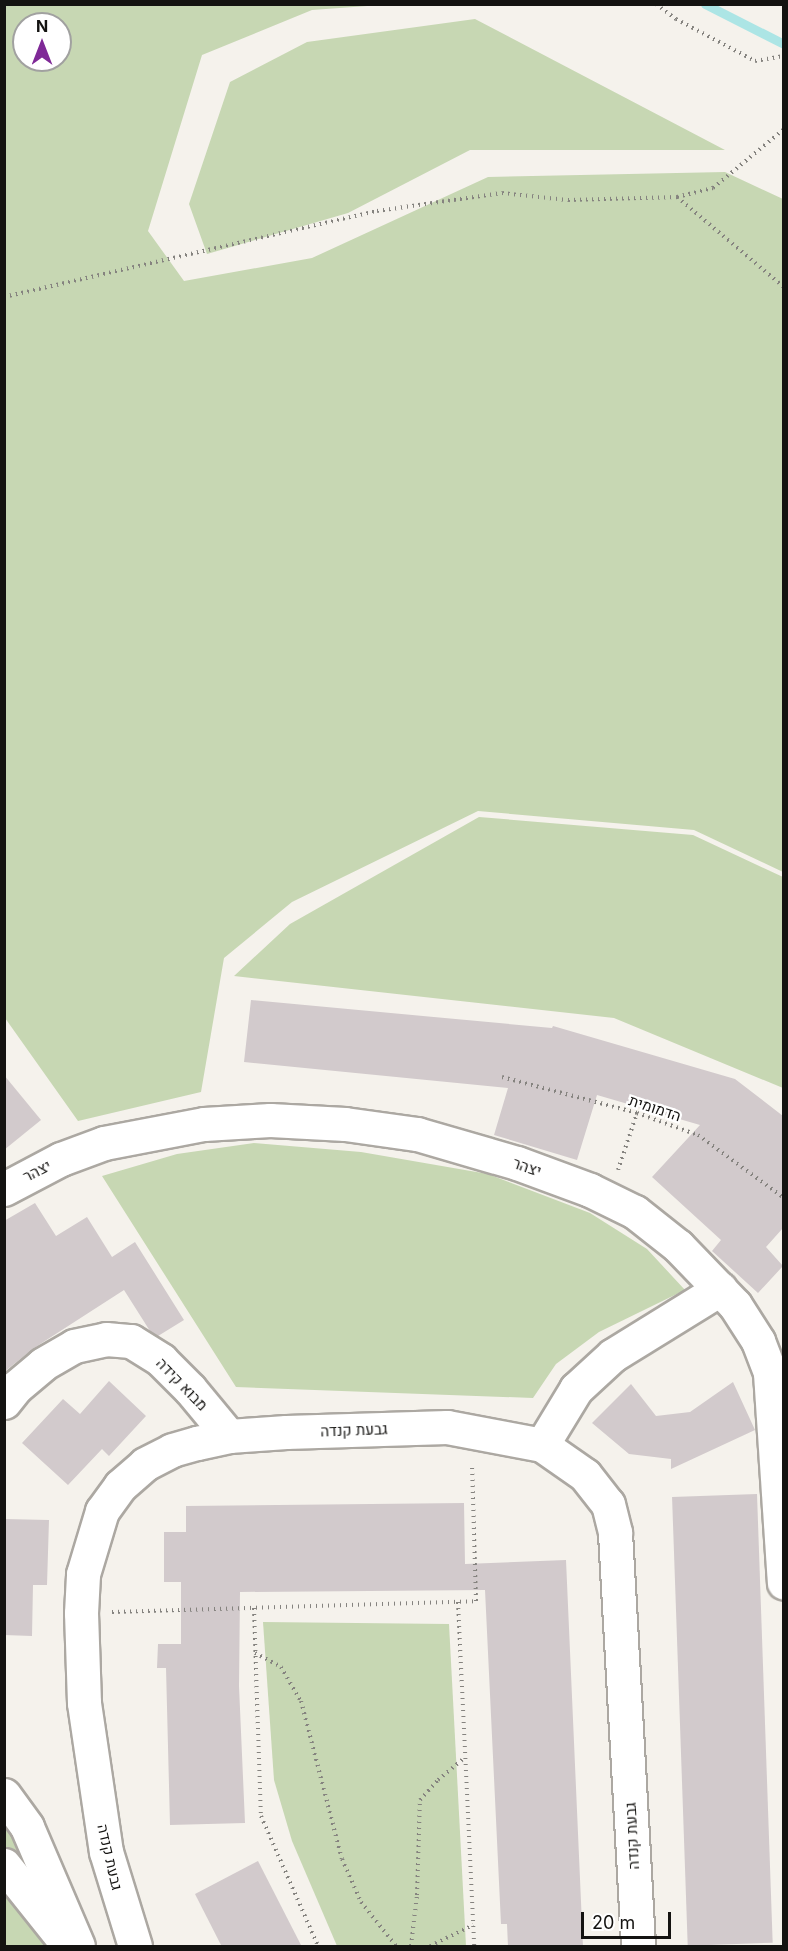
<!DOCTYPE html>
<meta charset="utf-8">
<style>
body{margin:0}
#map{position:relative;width:788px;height:1951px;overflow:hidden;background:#f5f2ec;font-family:Inter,Heebo,sans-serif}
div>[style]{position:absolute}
.green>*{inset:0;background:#c7d7b3}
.stream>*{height:9px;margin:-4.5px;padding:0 4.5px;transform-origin:4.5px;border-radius:4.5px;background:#ace5e5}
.building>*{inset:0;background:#d2cacc;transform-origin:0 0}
.path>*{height:4px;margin-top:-2px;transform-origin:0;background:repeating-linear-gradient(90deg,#85837f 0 1.5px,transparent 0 6px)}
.roads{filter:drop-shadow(2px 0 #aca8a2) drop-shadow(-2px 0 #aca8a2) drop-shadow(0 2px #aca8a2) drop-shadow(0 -2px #aca8a2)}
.minor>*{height:33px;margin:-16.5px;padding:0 16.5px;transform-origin:16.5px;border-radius:16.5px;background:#fff}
span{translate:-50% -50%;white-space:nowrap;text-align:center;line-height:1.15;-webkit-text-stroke:4.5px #fff;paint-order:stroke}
.street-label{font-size:15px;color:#141311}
.frame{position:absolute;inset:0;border:6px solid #141311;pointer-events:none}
.north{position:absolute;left:12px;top:12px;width:60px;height:60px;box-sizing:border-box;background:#fff;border:2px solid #a1a1a0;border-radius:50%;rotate:0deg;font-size:16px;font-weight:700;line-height:24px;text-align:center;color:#141311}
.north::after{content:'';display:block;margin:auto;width:21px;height:27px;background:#7f2997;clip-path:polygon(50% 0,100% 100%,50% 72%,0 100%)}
.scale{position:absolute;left:581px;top:1912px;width:90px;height:27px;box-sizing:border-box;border:3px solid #141311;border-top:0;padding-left:8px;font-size:18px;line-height:21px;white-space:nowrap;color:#141311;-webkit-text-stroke:4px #fff;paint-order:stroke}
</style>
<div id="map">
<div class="green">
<i style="clip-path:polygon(evenodd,4px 5px,381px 5px,312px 10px,202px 55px,148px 231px,184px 281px,312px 258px,488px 177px,725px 172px,783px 199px,783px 872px,694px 830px,478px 811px,292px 902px,224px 958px,201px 1092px,78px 1121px,5px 1018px,4px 5px,24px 24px,60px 24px,60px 60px,24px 60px,24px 24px)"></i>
<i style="clip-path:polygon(475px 19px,725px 150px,470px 150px,348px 213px,207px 254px,189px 204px,230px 82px,307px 42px)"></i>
<i style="clip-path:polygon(479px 817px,693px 835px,783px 877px,783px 1088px,614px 1018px,234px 976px,290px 924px)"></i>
<i style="clip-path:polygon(254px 1143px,361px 1152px,488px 1174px,590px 1213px,647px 1249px,685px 1290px,599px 1332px,556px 1364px,533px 1398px,236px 1387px,102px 1176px,177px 1154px)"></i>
<i style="clip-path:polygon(263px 1622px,449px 1624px,466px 1946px,337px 1946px,292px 1841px,274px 1780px)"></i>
<i style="clip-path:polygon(4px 1826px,55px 1902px,93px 1946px,5px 1946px)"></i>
</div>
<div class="stream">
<i style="left:705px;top:4px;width:89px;rotate:26.9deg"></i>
</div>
<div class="building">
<i style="clip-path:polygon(251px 1000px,552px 1028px,553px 1026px,735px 1079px,783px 1116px,783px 1228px,766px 1247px,783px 1266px,758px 1293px,712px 1251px,721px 1240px,652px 1177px,700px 1125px,597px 1095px,577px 1160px,494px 1135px,508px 1088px,244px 1062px)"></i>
<i style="clip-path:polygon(4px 1075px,41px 1120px,4px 1150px)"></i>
<i style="clip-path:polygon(35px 1203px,56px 1236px,87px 1217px,112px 1257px,135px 1242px,184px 1320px,158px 1336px,150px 1331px,124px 1290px,34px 1348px,4px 1372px,4px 1221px)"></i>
<i style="clip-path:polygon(109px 1381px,146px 1416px,109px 1456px,102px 1449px,68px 1485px,22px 1443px,63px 1399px,80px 1414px)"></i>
<i style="clip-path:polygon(733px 1382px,755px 1430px,671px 1469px,671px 1459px,629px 1454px,592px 1423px,631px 1384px,656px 1416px,690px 1412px)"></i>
<i style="left:757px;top:1494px;width:449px;height:85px;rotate:88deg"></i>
<i style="clip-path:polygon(464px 1503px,465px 1564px,566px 1560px,583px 1947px,508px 1947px,507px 1924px,501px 1924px,485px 1590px,240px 1592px,239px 1686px,245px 1823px,170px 1825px,166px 1668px,157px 1668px,158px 1644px,181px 1644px,181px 1582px,164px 1582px,164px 1532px,186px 1532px,186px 1506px)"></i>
<i style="clip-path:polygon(4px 1519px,49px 1520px,47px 1585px,33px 1585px,32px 1636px,4px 1635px)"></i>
<i style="clip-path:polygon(258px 1861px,302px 1947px,222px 1947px,195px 1894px)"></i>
</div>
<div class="path">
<i style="left:656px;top:4px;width:25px;rotate:37deg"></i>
<i style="left:676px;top:19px;width:89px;rotate:28deg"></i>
<i style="left:755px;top:61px;width:29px;rotate:-10deg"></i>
<i style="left:677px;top:197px;width:140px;rotate:40.1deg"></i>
<i style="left:4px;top:297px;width:383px;rotate:-13deg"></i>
<i style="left:377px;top:211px;width:126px;rotate:-8.2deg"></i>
<i style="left:502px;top:193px;width:66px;rotate:6.1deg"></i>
<i style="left:568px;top:200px;width:109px;rotate:-1.6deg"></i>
<i style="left:677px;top:197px;width:37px;rotate:-14deg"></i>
<i style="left:713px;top:188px;width:92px;rotate:-39.7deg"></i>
<i style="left:502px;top:1077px;width:140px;rotate:14.9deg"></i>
<i style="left:637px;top:1113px;width:65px;rotate:19.8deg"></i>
<i style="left:698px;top:1135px;width:107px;rotate:36.2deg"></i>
<i style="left:618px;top:1170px;width:60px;rotate:-71.6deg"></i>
<i style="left:458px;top:1602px;width:344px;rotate:87.3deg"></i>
<i style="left:254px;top:1608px;width:208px;rotate:88.1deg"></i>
<i style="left:261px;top:1816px;width:142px;rotate:66.3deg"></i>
<i style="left:112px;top:1612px;width:364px;rotate:-1.7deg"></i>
<i style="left:476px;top:1601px;width:138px;rotate:-91.7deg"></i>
<i style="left:255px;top:1653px;width:30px;rotate:28deg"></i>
<i style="left:281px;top:1667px;width:39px;rotate:60deg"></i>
<i style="left:301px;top:1701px;width:163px;rotate:75.5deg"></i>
<i style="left:342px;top:1859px;width:47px;rotate:66.2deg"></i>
<i style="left:361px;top:1902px;width:56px;rotate:51.5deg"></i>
<i style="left:411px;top:1946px;width:51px;rotate:-83.3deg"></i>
<i style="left:417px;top:1895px;width:95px;rotate:-88.2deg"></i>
<i style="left:420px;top:1800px;width:27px;rotate:-48deg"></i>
<i style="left:438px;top:1780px;width:35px;rotate:-40deg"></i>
<i style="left:430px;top:1946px;width:48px;rotate:-26deg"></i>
</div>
<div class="roads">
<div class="minor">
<i style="left:4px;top:1189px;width:64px;rotate:-27.8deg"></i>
<i style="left:61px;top:1159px;width:46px;rotate:-20.4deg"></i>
<i style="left:104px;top:1143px;width:102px;rotate:-10.8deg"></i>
<i style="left:204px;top:1124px;width:66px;rotate:-3.5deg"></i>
<i style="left:270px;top:1120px;width:75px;rotate:3.1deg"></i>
<i style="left:345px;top:1124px;width:73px;rotate:7.9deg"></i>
<i style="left:417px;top:1134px;width:104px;rotate:16.2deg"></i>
<i style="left:517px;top:1163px;width:78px;rotate:20.3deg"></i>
<i style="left:590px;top:1190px;width:50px;rotate:26.1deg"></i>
<i style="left:635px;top:1212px;width:55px;rotate:38.3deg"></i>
<i style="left:678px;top:1246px;width:82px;rotate:46deg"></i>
<i style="left:735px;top:1305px;width:43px;rotate:57.4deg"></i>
<i style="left:758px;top:1341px;width:34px;rotate:69deg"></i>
<i style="left:770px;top:1373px;width:210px;rotate:86.2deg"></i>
<i style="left:4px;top:1402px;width:19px;rotate:-51deg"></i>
<i style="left:16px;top:1387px;width:35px;rotate:-40deg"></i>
<i style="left:43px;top:1364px;width:36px;rotate:-30deg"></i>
<i style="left:74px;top:1346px;width:33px;rotate:-12deg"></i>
<i style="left:106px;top:1339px;width:25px;rotate:5deg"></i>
<i style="left:131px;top:1341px;width:36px;rotate:32deg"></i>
<i style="left:161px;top:1360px;width:41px;rotate:45deg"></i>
<i style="left:190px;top:1389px;width:61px;rotate:50.3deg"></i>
<i style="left:542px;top:1445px;width:66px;rotate:-58.7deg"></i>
<i style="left:576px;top:1389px;width:50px;rotate:-42.6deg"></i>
<i style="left:613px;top:1355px;width:126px;rotate:-31.7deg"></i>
<i style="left:4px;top:1795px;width:39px;rotate:54deg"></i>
<i style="left:27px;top:1827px;width:129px;rotate:66.8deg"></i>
<i style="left:4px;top:1865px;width:95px;rotate:51.4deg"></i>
<i style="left:135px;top:1946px;width:98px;rotate:-107.1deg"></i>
<i style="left:106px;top:1852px;width:151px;rotate:-98.4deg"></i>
<i style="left:84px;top:1703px;width:90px;rotate:-91.9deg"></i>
<i style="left:81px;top:1613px;width:39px;rotate:-87deg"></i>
<i style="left:83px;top:1574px;width:66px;rotate:-73.2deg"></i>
<i style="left:102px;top:1511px;width:31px;rotate:-54deg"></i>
<i style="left:120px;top:1486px;width:33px;rotate:-41deg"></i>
<i style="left:145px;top:1464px;width:30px;rotate:-27deg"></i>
<i style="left:172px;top:1450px;width:26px;rotate:-16deg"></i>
<i style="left:197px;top:1443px;width:33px;rotate:-12deg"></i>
<i style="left:229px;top:1436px;width:57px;rotate:-4deg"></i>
<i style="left:286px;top:1432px;width:161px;rotate:-1.8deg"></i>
<i style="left:447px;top:1427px;width:97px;rotate:10.7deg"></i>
<i style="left:542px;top:1445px;width:52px;rotate:34.9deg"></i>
<i style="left:585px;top:1475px;width:37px;rotate:52deg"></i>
<i style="left:608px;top:1504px;width:30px;rotate:76deg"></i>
<i style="left:615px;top:1533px;width:414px;rotate:86.8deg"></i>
</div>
</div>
<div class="street-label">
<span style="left:655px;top:1108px;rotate:18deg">הדמומית</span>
<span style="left:527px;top:1167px;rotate:19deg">יצהר</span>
<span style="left:37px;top:1171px;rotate:-27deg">יצהר</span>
<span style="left:182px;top:1384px;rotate:46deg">מבוא קידה</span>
<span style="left:354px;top:1430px;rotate:-2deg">גבעת קנדה</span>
<span style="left:632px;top:1836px;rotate:-93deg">גבעת קנדה</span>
<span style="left:110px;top:1857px;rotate:77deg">גבעת קנדה</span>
</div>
<div class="frame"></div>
<div class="north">N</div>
<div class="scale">20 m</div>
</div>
